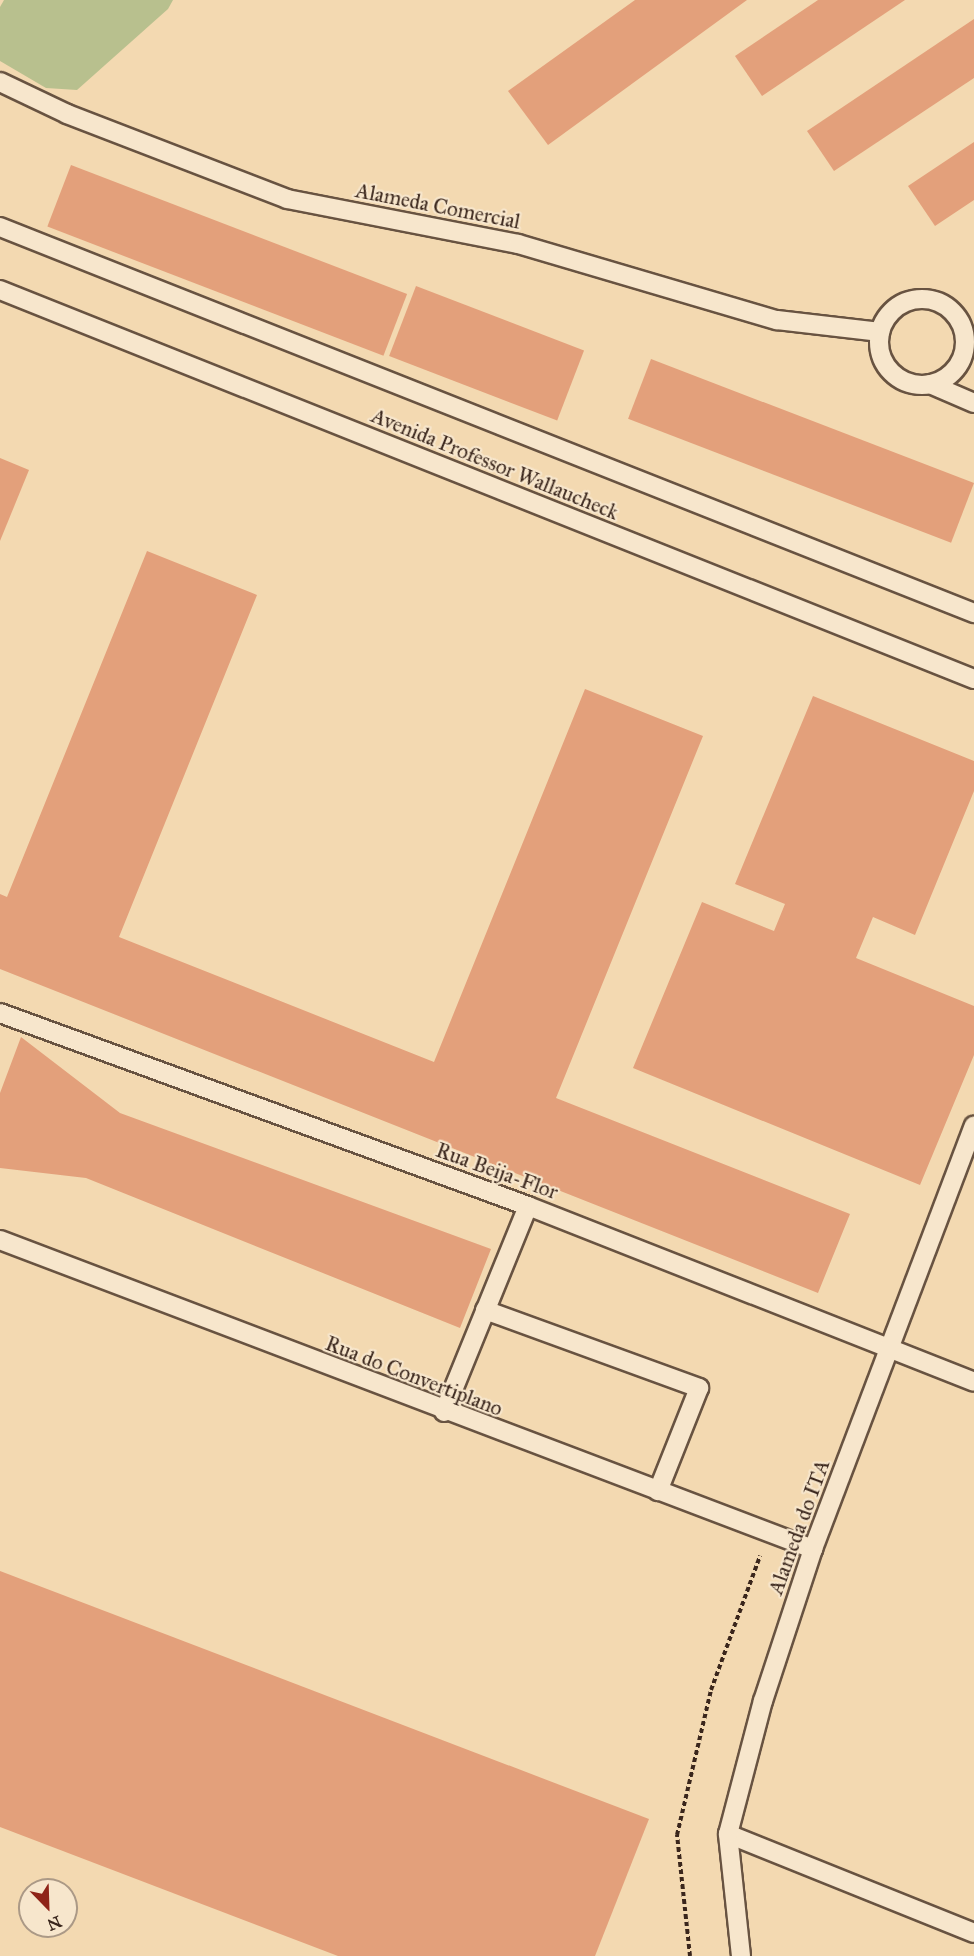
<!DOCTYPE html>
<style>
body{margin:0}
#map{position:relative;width:974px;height:1956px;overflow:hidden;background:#f3d9b1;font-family:"IM FELL Great Primer",serif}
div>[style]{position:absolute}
.green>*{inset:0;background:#b8c08e}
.building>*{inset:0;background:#e3a07b;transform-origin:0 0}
.path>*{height:4px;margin-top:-2px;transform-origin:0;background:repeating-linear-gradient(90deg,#3a261c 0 4.5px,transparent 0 7.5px)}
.roads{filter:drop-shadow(2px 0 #685341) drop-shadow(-2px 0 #685341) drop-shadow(0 2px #685341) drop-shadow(0 -2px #685341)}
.lane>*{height:18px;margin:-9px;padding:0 9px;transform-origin:9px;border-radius:9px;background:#f7e6cc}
.lane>.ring{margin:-9px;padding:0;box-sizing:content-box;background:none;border:18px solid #f7e6cc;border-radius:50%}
span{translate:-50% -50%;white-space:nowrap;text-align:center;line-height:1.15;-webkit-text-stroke:4.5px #f7e6cc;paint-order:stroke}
.street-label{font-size:21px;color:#3a261c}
.north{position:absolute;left:18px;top:1878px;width:60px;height:60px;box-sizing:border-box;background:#f7e6cc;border:2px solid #ab9986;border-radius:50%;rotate:157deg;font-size:16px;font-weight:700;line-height:24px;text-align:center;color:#3a261c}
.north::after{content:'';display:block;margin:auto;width:21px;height:27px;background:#8f2418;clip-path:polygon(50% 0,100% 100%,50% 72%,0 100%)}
</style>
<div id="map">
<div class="green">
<i style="clip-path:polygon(4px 0,173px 0,168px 9px,77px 90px,46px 88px,0 61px,0 7px)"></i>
</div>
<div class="building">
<i style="clip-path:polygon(635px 0,747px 0,548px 145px,508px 91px)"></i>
<i style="clip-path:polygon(818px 0,905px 0,762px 96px,735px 56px)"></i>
<i style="clip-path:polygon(974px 19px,974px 78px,834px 171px,807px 131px)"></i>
<i style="clip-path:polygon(974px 142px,974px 200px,935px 226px,908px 186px)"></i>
<i style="left:71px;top:165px;width:360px;height:66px;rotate:21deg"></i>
<i style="left:416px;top:286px;width:180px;height:75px;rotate:21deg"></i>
<i style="left:651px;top:359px;width:346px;height:64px;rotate:21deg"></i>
<i style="clip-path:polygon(0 458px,29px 470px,0 541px)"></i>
<i style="clip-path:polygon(147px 551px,257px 595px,119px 937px,434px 1062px,585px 689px,703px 736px,556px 1098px,850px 1214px,818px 1293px,0 969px,0 894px,7px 897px)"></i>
<i style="clip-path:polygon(813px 696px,974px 761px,974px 791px,915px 935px,873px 917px,856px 958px,974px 1006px,974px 1055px,920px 1185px,633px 1068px,702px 902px,774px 931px,785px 904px,735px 884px)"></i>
<i style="clip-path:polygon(21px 1037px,120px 1113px,491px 1249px,460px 1328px,86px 1178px,0 1168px,0 1093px)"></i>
<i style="clip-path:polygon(0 1571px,649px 1819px,595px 1956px,338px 1956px,0 1827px)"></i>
</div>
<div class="path">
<i style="left:690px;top:1956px;width:122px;rotate:-96.1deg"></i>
<i style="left:677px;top:1835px;width:149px;rotate:-76.8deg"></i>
<i style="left:711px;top:1690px;width:143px;rotate:-69.9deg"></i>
</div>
<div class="roads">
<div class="lane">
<i style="left:0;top:82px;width:74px;rotate:25.5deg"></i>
<i style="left:67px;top:114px;width:236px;rotate:21.1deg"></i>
<i style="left:287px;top:199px;width:235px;rotate:11deg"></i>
<i style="left:518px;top:244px;width:270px;rotate:16.4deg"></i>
<i style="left:777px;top:320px;width:104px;rotate:6.6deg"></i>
<i style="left:0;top:227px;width:1048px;rotate:21.62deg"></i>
<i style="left:0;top:290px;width:1049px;rotate:21.77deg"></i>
<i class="ring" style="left:879px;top:299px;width:68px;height:68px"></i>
<i style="left:930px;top:384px;width:48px;rotate:23.4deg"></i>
<i style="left:0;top:1013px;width:562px;rotate:20.08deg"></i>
<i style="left:528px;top:1206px;width:479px;rotate:21.5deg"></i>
<i style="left:0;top:1240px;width:870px;rotate:20.81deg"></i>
<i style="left:485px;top:1310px;width:228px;rotate:20deg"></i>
<i style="left:699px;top:1388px;width:111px;rotate:111.7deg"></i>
<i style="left:444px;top:1412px;width:222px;rotate:-67.8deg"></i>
<i style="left:728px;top:1834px;width:265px;rotate:21.9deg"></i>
<i style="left:741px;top:1956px;width:123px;rotate:-96.1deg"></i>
<i style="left:728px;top:1834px;width:138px;rotate:-75.3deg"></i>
<i style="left:763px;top:1701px;width:160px;rotate:-71.8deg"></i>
<i style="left:813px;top:1549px;width:453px;rotate:-69.2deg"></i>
</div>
</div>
<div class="street-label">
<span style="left:438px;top:206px;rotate:11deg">Alameda Comercial</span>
<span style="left:495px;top:464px;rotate:22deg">Avenida Professor Wallaucheck</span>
<span style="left:497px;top:1171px;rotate:20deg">Rua Beija-Flor</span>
<span style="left:414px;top:1376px;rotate:21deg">Rua do Convertiplano</span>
<span style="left:799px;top:1527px;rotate:-70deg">Alameda do ITA</span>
</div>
<div class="north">N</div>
</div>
